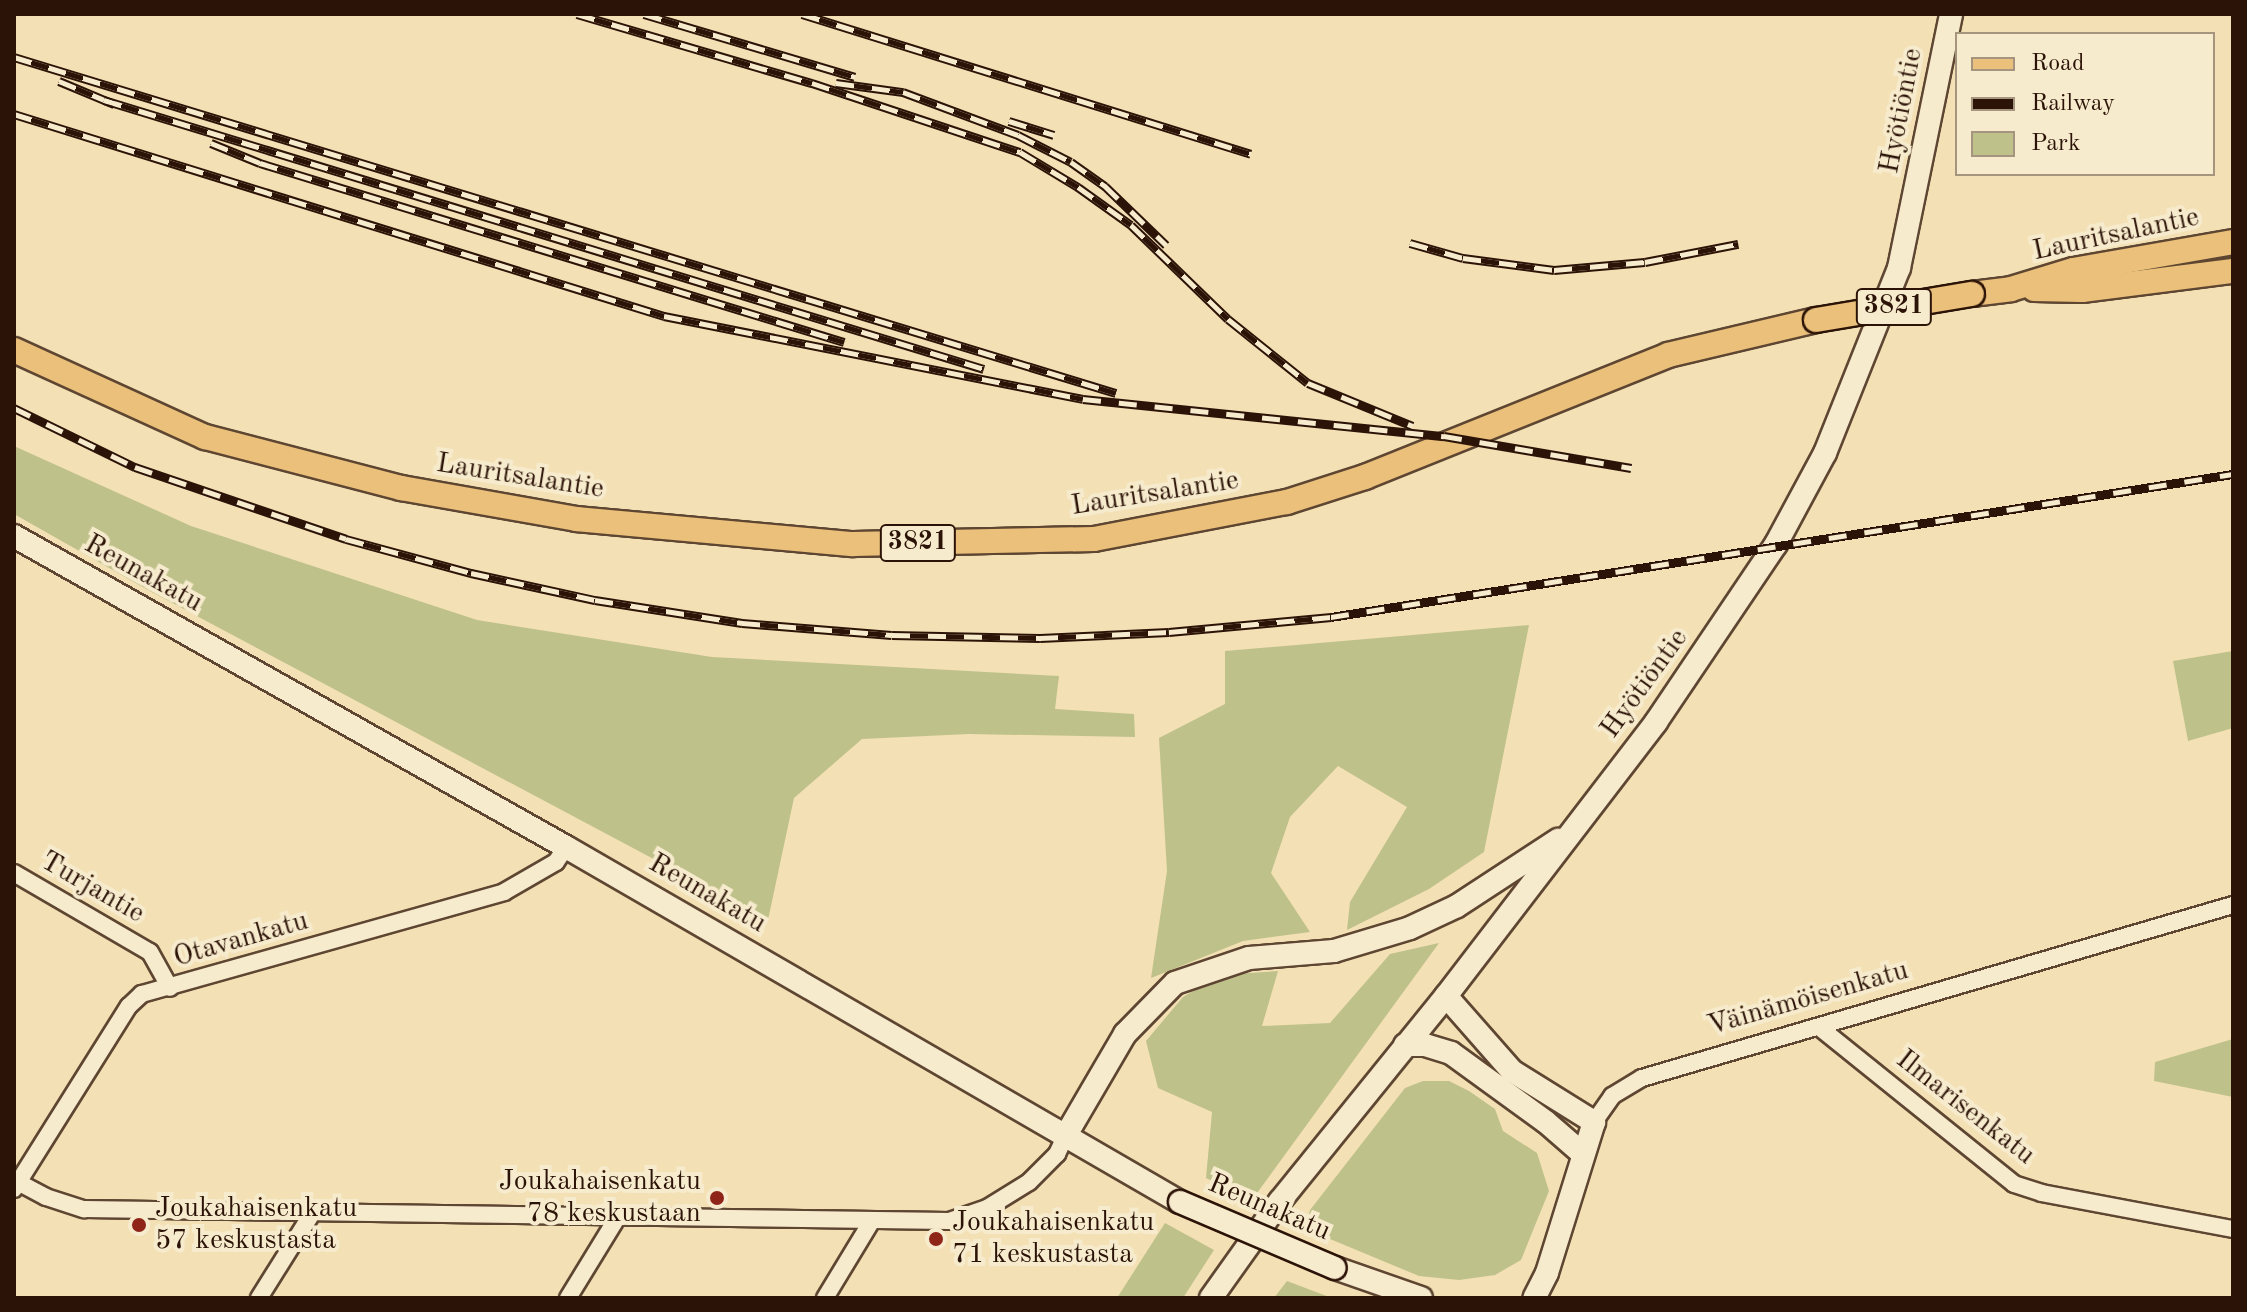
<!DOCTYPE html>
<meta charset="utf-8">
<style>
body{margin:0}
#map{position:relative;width:2247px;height:1312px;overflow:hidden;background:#f3e0b4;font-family:"Old Standard TT",serif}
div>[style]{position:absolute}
.green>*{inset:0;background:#bfc18a}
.roads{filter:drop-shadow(2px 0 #5e4632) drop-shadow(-2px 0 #5e4632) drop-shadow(0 2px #5e4632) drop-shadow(0 -2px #5e4632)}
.minor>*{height:16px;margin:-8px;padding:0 8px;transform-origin:8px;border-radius:8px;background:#f7ebce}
.secondary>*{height:22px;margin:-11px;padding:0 11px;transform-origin:11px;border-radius:11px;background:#f7ebce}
.primary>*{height:24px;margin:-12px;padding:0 12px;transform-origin:12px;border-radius:12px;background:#eac07a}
.rail>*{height:9px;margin-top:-4.5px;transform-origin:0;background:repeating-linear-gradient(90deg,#f7ebce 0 18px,#2c1307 0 36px);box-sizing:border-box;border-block:2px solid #2c1307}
.bridges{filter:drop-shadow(2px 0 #2c1307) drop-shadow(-2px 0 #2c1307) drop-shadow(0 2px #2c1307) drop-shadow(0 -2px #2c1307)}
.secondary-bridge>*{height:22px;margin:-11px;padding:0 11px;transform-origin:11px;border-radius:11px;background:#f7ebce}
.primary-bridge>*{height:24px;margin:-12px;padding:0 12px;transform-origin:12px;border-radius:12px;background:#eac07a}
.dots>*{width:22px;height:22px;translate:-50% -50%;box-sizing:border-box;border:4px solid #f7ebce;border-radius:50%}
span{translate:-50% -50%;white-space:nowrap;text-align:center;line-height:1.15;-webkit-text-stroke:8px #f7ebce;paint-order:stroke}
.shield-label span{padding:2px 6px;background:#f7ebce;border:2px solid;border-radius:6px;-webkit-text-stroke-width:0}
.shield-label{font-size:26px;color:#2c1307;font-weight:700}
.street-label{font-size:28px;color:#2c1307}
.poi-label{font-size:28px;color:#2c1307}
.right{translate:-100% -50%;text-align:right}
.left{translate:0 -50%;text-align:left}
.frame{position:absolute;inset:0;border:16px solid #2c1307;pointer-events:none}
.legend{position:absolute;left:1955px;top:32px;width:260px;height:144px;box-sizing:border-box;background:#f7ebce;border:2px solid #a6957e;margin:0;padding:10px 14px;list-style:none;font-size:24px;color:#2c1307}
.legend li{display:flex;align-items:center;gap:16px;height:40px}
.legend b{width:40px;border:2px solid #a6957e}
</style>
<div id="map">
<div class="green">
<i style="clip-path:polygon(14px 446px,191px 526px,477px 620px,712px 657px,1059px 676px,1055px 709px,1134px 714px,1135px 737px,969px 734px,862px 739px,794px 798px,768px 920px,148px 590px,14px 514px)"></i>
<i style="clip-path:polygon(1529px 625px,1484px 852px,1429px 889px,1347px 930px,1350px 902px,1407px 807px,1338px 766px,1290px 817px,1271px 873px,1310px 932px,1243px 941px,1151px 978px,1167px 871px,1159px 738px,1225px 704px,1225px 651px)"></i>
<i style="clip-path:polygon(2233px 651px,2233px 728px,2188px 741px,2173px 661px)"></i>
<i style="clip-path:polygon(1439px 943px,1252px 1200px,1206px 1178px,1212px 1112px,1158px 1088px,1146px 1041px,1183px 997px,1220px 975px,1278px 971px,1262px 1026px,1330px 1023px,1390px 954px)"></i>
<i style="clip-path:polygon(2233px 1039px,2233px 1097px,2154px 1081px,2155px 1062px)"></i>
<i style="clip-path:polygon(1423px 1081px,1449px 1081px,1469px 1091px,1495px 1109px,1503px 1131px,1537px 1153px,1549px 1191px,1521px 1260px,1495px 1275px,1459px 1280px,1419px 1276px,1306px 1229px,1310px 1210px,1405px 1088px)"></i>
<i style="clip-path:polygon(1165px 1223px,1214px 1250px,1183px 1298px,1117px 1298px)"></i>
<i style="clip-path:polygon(1287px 1281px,1332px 1298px,1274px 1298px)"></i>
</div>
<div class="roads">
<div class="minor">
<i style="left:14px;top:873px;width:157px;rotate:30.2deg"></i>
<i style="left:150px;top:952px;width:41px;rotate:60.9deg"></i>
<i style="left:1819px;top:1027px;width:250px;rotate:38.8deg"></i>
<i style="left:2014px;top:1184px;width:29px;rotate:18deg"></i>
<i style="left:2042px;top:1193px;width:194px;rotate:10.7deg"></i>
<i style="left:1594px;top:1122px;width:32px;rotate:-55deg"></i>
<i style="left:1612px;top:1096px;width:35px;rotate:-31deg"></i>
<i style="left:1642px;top:1078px;width:616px;rotate:-16.32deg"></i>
<i style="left:14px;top:1180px;width:36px;rotate:28deg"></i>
<i style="left:46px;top:1197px;width:40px;rotate:18deg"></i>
<i style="left:84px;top:1209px;width:865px;rotate:0.79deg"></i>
<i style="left:949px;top:1221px;width:40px;rotate:-18.9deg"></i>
<i style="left:987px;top:1208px;width:49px;rotate:-31.8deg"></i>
<i style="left:1029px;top:1182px;width:40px;rotate:-45deg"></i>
<i style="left:1057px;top:1154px;width:21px;rotate:-65deg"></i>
<i style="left:14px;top:1189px;width:216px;rotate:-57.9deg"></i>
<i style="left:129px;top:1006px;width:18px;rotate:-43deg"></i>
<i style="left:142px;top:994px;width:376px;rotate:-15.7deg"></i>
<i style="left:504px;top:892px;width:60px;rotate:-30deg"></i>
<i style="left:556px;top:862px;width:18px;rotate:-56deg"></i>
<i style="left:259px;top:1298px;width:102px;rotate:-57.9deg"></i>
<i style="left:568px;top:1298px;width:94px;rotate:-58.5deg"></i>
<i style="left:825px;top:1298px;width:89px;rotate:-58.8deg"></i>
</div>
<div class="secondary">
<i style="left:14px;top:536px;width:634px;rotate:29.4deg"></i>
<i style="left:566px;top:847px;width:709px;rotate:30.04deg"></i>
<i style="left:1446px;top:996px;width:100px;rotate:48.7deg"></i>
<i style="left:1512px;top:1071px;width:97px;rotate:31.9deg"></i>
<i style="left:1594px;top:1122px;width:158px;rotate:107.3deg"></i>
<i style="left:1547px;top:1273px;width:28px;rotate:117deg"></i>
<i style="left:1405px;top:1045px;width:20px"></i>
<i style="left:1425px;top:1045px;width:27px;rotate:17deg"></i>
<i style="left:1451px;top:1053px;width:117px;rotate:36deg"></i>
<i style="left:1546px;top:1122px;width:49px;rotate:40.9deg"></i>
<i style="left:1066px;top:1135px;width:117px;rotate:-59.7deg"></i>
<i style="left:1125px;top:1034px;width:71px;rotate:-45.6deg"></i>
<i style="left:1175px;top:983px;width:78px;rotate:-18.7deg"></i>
<i style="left:1249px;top:958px;width:85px;rotate:-4.7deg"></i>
<i style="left:1334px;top:951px;width:79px;rotate:-16.8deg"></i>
<i style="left:1410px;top:928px;width:52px;rotate:-25.1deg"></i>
<i style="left:1457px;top:906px;width:121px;rotate:-33.2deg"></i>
<i style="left:1335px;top:1268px;width:91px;rotate:19.2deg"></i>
<i style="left:1211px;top:1298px;width:119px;rotate:-54.6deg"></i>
<i style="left:1280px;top:1201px;width:264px;rotate:-51deg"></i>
<i style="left:1446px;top:996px;width:345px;rotate:-52.5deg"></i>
<i style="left:1656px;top:722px;width:215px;rotate:-56deg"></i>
<i style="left:1776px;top:544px;width:103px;rotate:-61.7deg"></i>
<i style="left:1825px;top:453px;width:199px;rotate:-68.2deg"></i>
<i style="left:1899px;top:268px;width:259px;rotate:-78.4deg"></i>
</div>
<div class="primary">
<i style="left:2034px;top:289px;width:48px;rotate:1.2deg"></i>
<i style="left:2082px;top:290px;width:152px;rotate:-7.2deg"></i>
<i style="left:1972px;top:294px;width:39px;rotate:-7deg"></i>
<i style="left:2011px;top:289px;width:65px;rotate:-17deg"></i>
<i style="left:2073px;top:270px;width:162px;rotate:-9.9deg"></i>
<i style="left:14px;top:350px;width:210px;rotate:24.5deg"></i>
<i style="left:205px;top:437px;width:203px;rotate:14.6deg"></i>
<i style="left:401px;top:488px;width:178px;rotate:10deg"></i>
<i style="left:576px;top:519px;width:278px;rotate:5.2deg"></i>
<i style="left:853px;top:544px;width:241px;rotate:-1.2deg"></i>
<i style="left:1094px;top:539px;width:197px;rotate:-10.9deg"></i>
<i style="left:1287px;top:502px;width:82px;rotate:-17.8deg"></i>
<i style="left:1365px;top:477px;width:327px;rotate:-21.9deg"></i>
<i style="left:1668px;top:355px;width:152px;rotate:-13.3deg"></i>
</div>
</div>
<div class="rail">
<i style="left:577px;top:14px;width:245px;rotate:16.4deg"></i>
<i style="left:812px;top:83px;width:219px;rotate:18.4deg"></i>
<i style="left:1020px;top:152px;width:68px;rotate:31.1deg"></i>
<i style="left:1078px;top:187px;width:65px;rotate:35.6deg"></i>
<i style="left:1131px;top:225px;width:135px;rotate:44.1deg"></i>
<i style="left:1228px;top:319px;width:102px;rotate:38.7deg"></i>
<i style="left:1308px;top:383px;width:113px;rotate:22.3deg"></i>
<i style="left:644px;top:14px;width:220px;rotate:16.6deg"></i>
<i style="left:802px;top:14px;width:470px;rotate:17.3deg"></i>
<i style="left:14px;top:57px;width:1152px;rotate:16.96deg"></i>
<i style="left:59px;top:81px;width:60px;rotate:22.7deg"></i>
<i style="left:836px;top:83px;width:68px;rotate:7.7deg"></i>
<i style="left:903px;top:92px;width:123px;rotate:20.5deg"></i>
<i style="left:1018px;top:135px;width:59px;rotate:27deg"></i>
<i style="left:1071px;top:162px;width:42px;rotate:35.2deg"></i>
<i style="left:1105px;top:186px;width:85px;rotate:44deg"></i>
<i style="left:104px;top:100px;width:920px;rotate:17deg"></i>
<i style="left:14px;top:114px;width:681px;rotate:17.26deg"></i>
<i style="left:664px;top:316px;width:427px;rotate:11.2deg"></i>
<i style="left:1083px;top:399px;width:363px;rotate:5.9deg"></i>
<i style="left:1444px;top:436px;width:190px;rotate:9.7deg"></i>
<i style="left:1009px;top:121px;width:47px;rotate:17.3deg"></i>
<i style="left:211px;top:143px;width:53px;rotate:22.2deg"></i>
<i style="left:260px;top:163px;width:611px;rotate:17.04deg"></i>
<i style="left:1410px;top:243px;width:55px;rotate:15.8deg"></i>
<i style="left:1463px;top:258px;width:92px;rotate:7.5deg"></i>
<i style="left:1554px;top:270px;width:91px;rotate:-5deg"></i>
<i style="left:1645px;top:262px;width:95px;rotate:-11deg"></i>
<i style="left:14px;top:408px;width:135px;rotate:26deg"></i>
<i style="left:135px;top:467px;width:223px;rotate:18.8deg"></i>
<i style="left:346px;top:539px;width:130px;rotate:15.2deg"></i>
<i style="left:471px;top:573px;width:127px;rotate:12.3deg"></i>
<i style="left:595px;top:600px;width:149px;rotate:8.9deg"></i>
<i style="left:742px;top:623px;width:150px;rotate:4.6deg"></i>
<i style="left:892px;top:635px;width:148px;rotate:1.2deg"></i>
<i style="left:1040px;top:638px;width:129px;rotate:-2.7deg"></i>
<i style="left:1169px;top:632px;width:163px;rotate:-5.3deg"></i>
<i style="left:1331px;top:617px;width:913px;rotate:-9.01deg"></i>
</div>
<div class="bridges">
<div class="secondary-bridge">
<i style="left:1180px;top:1202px;width:168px;rotate:23.1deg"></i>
</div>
<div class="primary-bridge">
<i style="left:1816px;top:320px;width:158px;rotate:-9.5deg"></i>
</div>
</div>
<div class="dots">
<i style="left:717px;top:1198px;background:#8f2418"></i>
<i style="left:139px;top:1225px;background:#8f2418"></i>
<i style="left:936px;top:1239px;background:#8f2418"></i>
</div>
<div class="shield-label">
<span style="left:1894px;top:307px">3821</span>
<span style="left:918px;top:543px">3821</span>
</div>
<div class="street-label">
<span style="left:1902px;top:111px;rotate:-79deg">Hyötiöntie</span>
<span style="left:2116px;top:235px;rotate:-12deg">Lauritsalantie</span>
<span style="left:520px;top:477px;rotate:9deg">Lauritsalantie</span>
<span style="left:1155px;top:494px;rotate:-9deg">Lauritsalantie</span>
<span style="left:143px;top:574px;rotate:29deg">Reunakatu</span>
<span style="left:1645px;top:684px;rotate:-54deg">Hyötiöntie</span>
<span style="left:92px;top:888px;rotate:30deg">Turjantie</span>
<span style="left:707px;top:894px;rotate:30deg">Reunakatu</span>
<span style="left:241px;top:940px;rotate:-16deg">Otavankatu</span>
<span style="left:1808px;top:999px;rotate:-16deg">Väinämöisenkatu</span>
<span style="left:1965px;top:1108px;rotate:38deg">Ilmarisenkatu</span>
<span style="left:1269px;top:1208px;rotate:23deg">Reunakatu</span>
</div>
<div class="poi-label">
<span class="right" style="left:701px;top:1198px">Joukahaisenkatu<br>78 keskustaan</span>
<span class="left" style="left:155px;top:1225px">Joukahaisenkatu<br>57 keskustasta</span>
<span class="left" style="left:952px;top:1239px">Joukahaisenkatu<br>71 keskustasta</span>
</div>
<div class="frame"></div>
<ul class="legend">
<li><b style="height:10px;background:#eac07a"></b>Road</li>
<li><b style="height:10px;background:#2c1307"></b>Railway</li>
<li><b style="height:22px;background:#bfc18a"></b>Park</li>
</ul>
</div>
